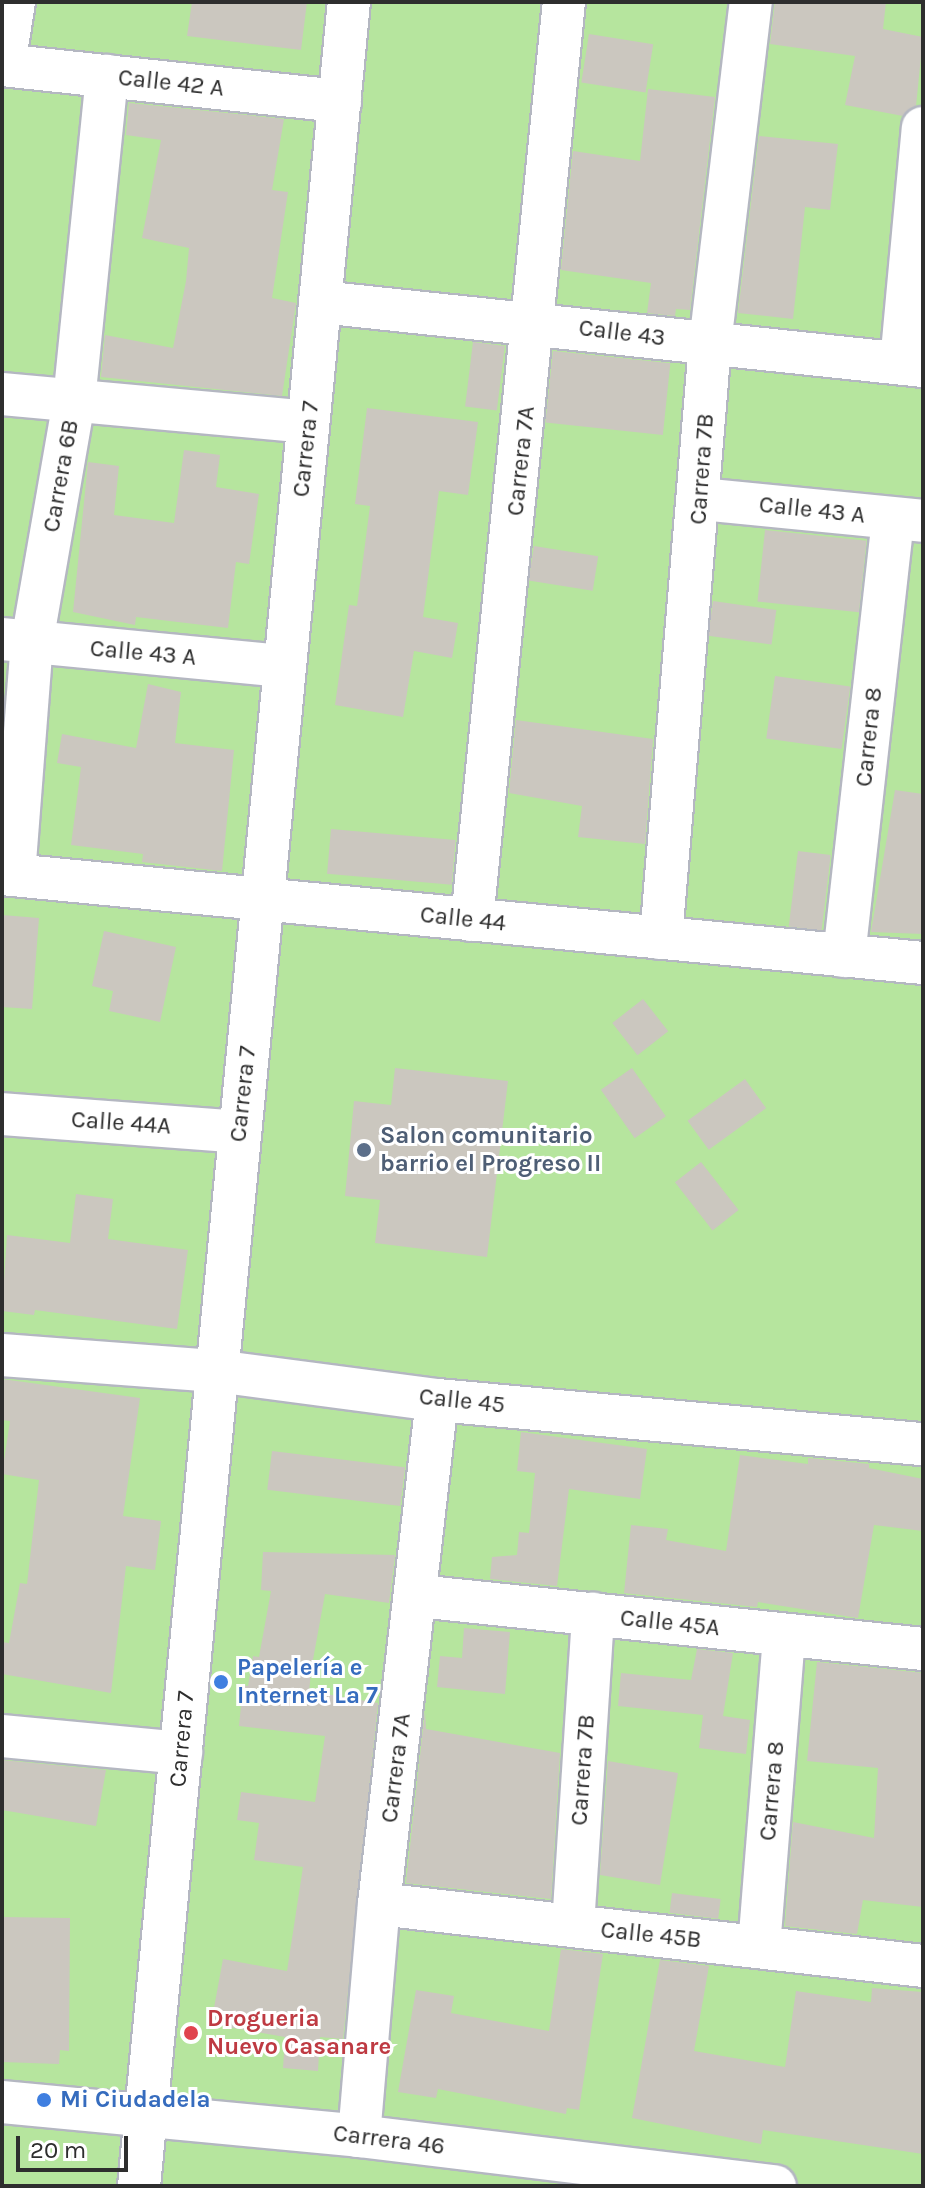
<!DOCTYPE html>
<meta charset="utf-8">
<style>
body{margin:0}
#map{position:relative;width:925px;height:2188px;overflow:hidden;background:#efe9e1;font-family:Karla,sans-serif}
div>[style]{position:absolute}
.green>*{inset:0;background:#b6e59e;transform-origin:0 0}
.building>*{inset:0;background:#cbc7bf;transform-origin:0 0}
.roads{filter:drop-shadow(2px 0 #b4b7c1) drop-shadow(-2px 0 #b4b7c1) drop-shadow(0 2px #b4b7c1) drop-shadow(0 -2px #b4b7c1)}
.minor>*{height:42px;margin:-21px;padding:0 21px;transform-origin:21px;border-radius:21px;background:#fff}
.dots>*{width:22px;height:22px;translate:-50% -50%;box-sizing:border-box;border:4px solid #fff;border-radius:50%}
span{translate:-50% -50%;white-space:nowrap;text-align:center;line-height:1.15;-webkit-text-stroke:6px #fff;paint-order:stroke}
.street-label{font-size:24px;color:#2e2e2e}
.service-label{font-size:24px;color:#4e5e75;font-weight:700}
.left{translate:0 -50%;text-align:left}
.shop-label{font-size:24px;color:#366cbe;font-weight:700}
.health-label{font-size:24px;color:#be3a42;font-weight:700}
.frame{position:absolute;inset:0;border:4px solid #2e2e2e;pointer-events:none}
.scale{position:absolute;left:16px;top:2136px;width:112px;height:36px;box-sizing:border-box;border:4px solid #2e2e2e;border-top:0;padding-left:10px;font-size:24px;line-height:28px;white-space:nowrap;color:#2e2e2e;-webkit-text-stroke:6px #fff;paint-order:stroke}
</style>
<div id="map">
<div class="green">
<i style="left:2px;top:2px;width:921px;height:2184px"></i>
</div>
<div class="building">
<i style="clip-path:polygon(192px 2px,307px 2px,301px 50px,187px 36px)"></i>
<i style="clip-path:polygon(775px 2px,886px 2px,883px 29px,923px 37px,916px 106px,903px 116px,845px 105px,855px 56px,770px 44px)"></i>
<i style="left:589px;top:34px;width:65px;height:49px;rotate:9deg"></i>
<i style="clip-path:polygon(648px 89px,715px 97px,690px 310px,676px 309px,675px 316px,647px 313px,651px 283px,561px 270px,573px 151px,640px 161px)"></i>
<i style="clip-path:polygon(129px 103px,284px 119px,272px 190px,288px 192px,272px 298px,296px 303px,282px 396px,101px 377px,105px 335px,173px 348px,186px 281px,189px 248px,142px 238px,161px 140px,126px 135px)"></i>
<i style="clip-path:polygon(759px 136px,838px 144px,830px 210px,805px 207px,793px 319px,738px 313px)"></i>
<i style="left:473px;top:342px;width:32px;height:65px;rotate:7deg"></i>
<i style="left:553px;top:351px;width:118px;height:72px;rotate:6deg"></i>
<i style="clip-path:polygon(367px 408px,478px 422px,468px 495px,439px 491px,423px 617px,458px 623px,452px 658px,414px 651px,403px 717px,335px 705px,349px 605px,357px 606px,370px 506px,355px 504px)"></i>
<i style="clip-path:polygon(184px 450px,220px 455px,216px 487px,259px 494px,249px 564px,236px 562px,228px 628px,136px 617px,135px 625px,73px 612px,88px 462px,119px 466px,114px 515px,174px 523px)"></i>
<i style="left:765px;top:530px;width:102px;height:72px;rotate:6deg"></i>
<i style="left:534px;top:546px;width:65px;height:35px;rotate:9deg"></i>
<i style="left:713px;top:601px;width:64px;height:35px;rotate:8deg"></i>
<i style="left:775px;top:676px;width:76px;height:63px;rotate:8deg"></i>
<i style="clip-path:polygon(148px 684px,181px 692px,175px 743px,234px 750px,222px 871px,142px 862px,143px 854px,71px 845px,81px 767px,57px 763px,62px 734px,136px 748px)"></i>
<i style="clip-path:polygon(516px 720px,653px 739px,645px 844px,578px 837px,582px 806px,509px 793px)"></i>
<i style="clip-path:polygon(895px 790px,923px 794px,923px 934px,871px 932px)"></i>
<i style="left:331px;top:829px;width:125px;height:45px;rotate:5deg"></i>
<i style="left:798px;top:851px;width:33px;height:76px;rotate:7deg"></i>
<i style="clip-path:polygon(2px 915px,39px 918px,32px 1009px,2px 1007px)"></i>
<i style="clip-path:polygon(104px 931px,176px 947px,160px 1022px,109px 1011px,113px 991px,92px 986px)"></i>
<i style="left:643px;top:999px;width:41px;height:39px;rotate:52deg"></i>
<i style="clip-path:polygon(395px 1068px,508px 1081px,487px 1257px,375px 1243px,380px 1200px,345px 1196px,354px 1101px,391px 1105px)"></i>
<i style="left:632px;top:1068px;width:59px;height:38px;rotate:55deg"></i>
<i style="left:745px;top:1079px;width:36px;height:71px;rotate:54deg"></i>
<i style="left:701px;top:1162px;width:61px;height:33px;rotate:52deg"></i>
<i style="clip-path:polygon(76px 1194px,113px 1199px,108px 1239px,188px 1250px,177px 1329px,35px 1310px,34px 1315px,2px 1311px,7px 1235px,70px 1243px)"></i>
<i style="clip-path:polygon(2px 1379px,140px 1398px,123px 1516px,161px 1521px,155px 1570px,126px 1566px,111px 1693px,2px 1674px,2px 1642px,9px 1643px,20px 1583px,27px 1584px,39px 1480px,2px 1474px,10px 1421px,2px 1420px)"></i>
<i style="clip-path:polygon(521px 1432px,647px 1449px,640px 1499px,569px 1489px,557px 1586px,490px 1579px,492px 1557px,517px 1555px,519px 1532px,529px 1533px,535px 1473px,517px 1471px)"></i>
<i style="left:272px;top:1451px;width:134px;height:39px;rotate:7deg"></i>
<i style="clip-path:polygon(740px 1455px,808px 1464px,808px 1458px,869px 1464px,869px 1468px,923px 1479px,923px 1531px,874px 1525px,858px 1618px,758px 1602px,757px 1607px,624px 1593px,631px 1525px,668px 1529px,666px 1540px,726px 1551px)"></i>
<i style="clip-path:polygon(263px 1552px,395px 1555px,389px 1603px,325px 1594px,312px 1665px,309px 1691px,378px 1703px,343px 2039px,320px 2037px,318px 2071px,283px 2068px,285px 2037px,211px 2024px,223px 1959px,287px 1971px,303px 1867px,254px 1860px,259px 1823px,237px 1820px,241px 1792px,315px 1802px,325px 1736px,239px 1726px,243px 1685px,248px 1686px,253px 1656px,259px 1657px,271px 1591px,261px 1590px)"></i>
<i style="clip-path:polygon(464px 1628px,510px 1632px,505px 1694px,437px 1687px,440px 1656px,462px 1658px)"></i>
<i style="clip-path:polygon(697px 1649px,733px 1653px,723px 1716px,750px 1720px,746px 1754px,699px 1748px,703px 1715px,618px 1706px,621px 1673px,691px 1680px)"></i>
<i style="clip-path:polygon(817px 1662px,923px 1673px,923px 1907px,863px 1900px,857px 1934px,785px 1926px,793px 1822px,874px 1838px,878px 1768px,807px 1761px)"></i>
<i style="clip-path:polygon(425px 1711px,426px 1729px,560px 1753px,551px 1899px,406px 1883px)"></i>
<i style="clip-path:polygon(2px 1760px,106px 1770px,96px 1826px,2px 1810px)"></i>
<i style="clip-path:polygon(608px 1761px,678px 1773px,660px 1885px,600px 1875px)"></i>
<i style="left:672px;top:1893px;width:49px;height:20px;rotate:7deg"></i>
<i style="clip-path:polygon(2px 1917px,70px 1918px,69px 2051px,60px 2050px,59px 2064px,2px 2062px)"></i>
<i style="clip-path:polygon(561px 1949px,603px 1954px,579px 2110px,567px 2108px,566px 2114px,438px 2089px,436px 2098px,398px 2092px,416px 1990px,454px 1996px,451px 2013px,549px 2031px)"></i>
<i style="clip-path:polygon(660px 1960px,709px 1966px,694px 2051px,785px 2067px,796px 1991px,871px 2002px,872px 1988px,923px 1992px,923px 2154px,763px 2130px,761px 2144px,632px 2118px)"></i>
</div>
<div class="roads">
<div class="minor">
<i style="left:2px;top:65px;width:340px;rotate:6.1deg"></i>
<i style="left:4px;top:65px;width:64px;rotate:-81deg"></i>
<i style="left:320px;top:302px;width:606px;rotate:6.06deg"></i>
<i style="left:901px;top:363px;width:236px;rotate:-84.7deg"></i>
<i style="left:2px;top:394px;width:307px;rotate:5.2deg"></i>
<i style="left:700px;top:499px;width:224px;rotate:5.6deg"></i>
<i style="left:2px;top:639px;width:283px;rotate:5.5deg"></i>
<i style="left:2px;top:874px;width:925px;rotate:5.52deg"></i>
<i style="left:14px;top:875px;width:234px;rotate:-85.6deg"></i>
<i style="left:32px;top:642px;width:245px;rotate:-80.1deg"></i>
<i style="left:74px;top:401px;width:327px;rotate:-84.2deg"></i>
<i style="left:472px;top:920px;width:923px;rotate:-84.28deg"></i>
<i style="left:661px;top:938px;width:596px;rotate:-85.28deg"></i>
<i style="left:710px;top:344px;width:344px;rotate:-83.2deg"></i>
<i style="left:844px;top:956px;width:440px;rotate:-83.6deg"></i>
<i style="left:2px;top:1114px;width:238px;rotate:4.3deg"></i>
<i style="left:2px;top:1355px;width:215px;rotate:4.3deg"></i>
<i style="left:216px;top:1371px;width:223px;rotate:7.5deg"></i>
<i style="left:437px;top:1400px;width:488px;rotate:5.2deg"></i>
<i style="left:418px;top:1596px;width:508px;rotate:5.99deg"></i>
<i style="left:2px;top:1736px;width:180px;rotate:5.4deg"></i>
<i style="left:379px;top:1904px;width:548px;rotate:6.5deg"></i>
<i style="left:573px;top:1926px;width:313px;rotate:-86.3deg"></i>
<i style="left:759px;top:1947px;width:313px;rotate:-85.4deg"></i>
<i style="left:2px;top:2102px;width:359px;rotate:5.4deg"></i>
<i style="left:359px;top:2136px;width:419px;rotate:6.9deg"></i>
<i style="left:359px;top:2136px;width:233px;rotate:-85.1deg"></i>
<i style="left:379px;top:1904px;width:507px;rotate:-83.44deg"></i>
<i style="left:139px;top:2186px;width:2194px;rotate:-84.51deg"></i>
</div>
</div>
<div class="dots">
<i style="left:364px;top:1150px;background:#5c6f8a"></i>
<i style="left:221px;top:1682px;background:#3f7fe0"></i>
<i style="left:191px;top:2033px;background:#e0444e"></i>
<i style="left:44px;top:2100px;background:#3f7fe0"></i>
</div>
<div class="street-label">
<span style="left:171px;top:83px;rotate:6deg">Calle 42 A</span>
<span style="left:622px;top:333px;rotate:7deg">Calle 43</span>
<span style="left:306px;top:449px;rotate:-84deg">Carrera 7</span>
<span style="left:521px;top:461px;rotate:-84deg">Carrera 7A</span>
<span style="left:702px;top:469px;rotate:-86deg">Carrera 7B</span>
<span style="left:61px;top:476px;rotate:-80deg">Carrera 6B</span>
<span style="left:812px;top:510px;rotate:6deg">Calle 43 A</span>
<span style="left:143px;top:653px;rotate:5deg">Calle 43 A</span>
<span style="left:869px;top:737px;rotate:-84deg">Carrera 8</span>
<span style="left:463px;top:919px;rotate:6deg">Calle 44</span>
<span style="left:243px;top:1094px;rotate:-84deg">Carrera 7</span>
<span style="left:121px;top:1123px;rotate:4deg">Calle 44A</span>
<span style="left:462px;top:1401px;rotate:6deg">Calle 45</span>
<span style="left:670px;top:1623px;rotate:6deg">Calle 45A</span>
<span style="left:182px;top:1739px;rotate:-85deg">Carrera 7</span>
<span style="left:396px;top:1768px;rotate:-83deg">Carrera 7A</span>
<span style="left:583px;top:1770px;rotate:-86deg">Carrera 7B</span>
<span style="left:772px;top:1791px;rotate:-85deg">Carrera 8</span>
<span style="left:651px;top:1935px;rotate:6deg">Calle 45B</span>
<span style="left:389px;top:2140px;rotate:7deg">Carrera 46</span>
</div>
<div class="service-label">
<span class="left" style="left:380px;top:1150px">Salon comunitario<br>barrio el Progreso II</span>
</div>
<div class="shop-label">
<span class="left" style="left:237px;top:1682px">Papelería e<br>Internet La 7</span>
<span class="left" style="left:60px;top:2100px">Mi Ciudadela</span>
</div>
<div class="health-label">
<span class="left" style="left:207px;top:2033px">Drogueria<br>Nuevo Casanare</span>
</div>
<div class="frame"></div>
<div class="scale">20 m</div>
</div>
